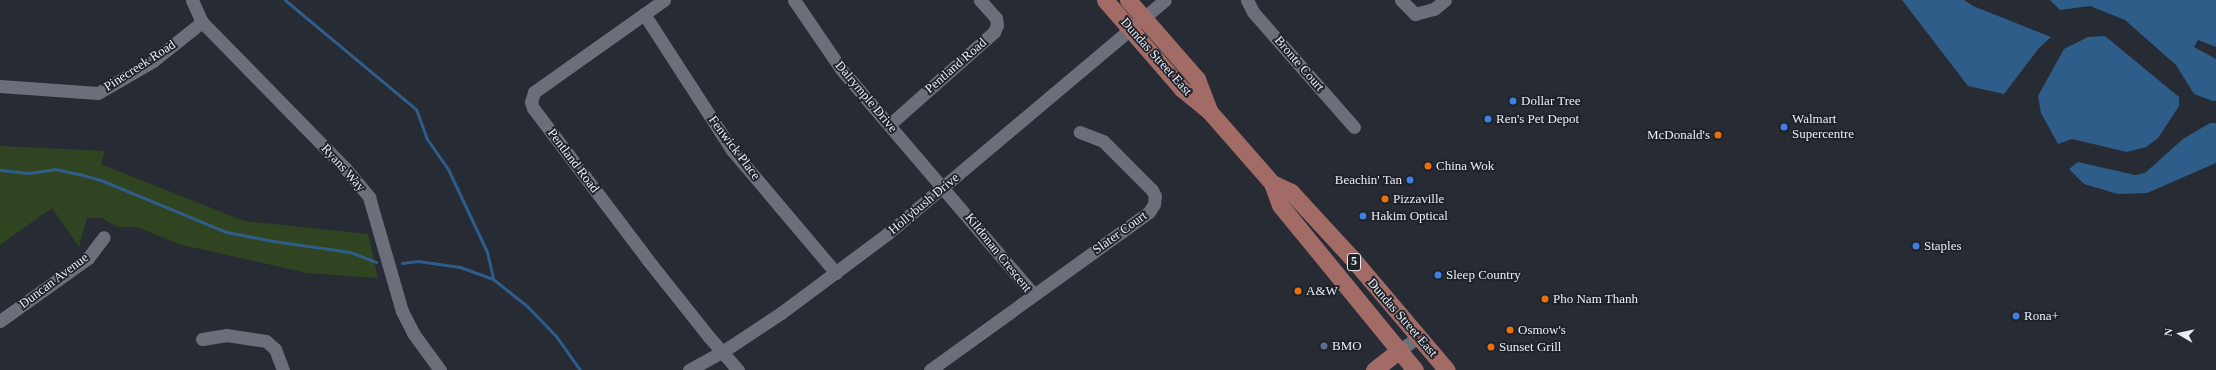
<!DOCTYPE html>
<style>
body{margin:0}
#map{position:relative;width:2216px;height:370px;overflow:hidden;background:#272b34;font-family:Georgia,serif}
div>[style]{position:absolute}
.green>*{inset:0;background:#304422}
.water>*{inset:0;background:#2e5d8a}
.stream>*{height:3px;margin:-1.5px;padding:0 1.5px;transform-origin:1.5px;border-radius:1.5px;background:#2e5d8a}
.minor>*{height:13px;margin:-6.5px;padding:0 6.5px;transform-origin:6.5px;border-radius:6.5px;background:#6a6f7a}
.major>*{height:17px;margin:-8.5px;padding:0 8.5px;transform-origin:8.5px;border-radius:8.5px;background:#a36b66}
.dots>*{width:11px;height:11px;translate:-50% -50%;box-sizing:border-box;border:2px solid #1d212a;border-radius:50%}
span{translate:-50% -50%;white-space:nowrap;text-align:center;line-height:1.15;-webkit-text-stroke:3.5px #1d212a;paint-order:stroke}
.shield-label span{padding:1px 3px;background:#1d212a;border:1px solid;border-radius:3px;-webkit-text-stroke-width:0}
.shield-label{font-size:12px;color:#eaedf4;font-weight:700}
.street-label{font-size:13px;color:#eaedf4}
.poi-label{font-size:13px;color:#eaedf4}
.left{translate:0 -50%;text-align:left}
.right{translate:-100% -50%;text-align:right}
.north{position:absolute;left:2160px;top:314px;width:40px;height:40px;-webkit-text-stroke:3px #1d212a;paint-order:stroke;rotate:279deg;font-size:11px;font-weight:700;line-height:16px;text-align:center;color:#eaedf4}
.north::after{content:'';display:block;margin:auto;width:14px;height:18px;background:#eaedf4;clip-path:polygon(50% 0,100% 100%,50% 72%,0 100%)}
</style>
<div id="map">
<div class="green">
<i style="clip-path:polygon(0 146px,105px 151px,101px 164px,244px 221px,368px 234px,378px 278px,307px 273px,178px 244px,137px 227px,118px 227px,101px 218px,87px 218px,79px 247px,52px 208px,0 245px)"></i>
</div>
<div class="water">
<i style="clip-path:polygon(1902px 0,1964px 0,1973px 6px,2051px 37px,2039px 48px,2004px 94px,1968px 86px)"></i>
<i style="clip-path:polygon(2050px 0,2216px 0,2216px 47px,2198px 40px,2194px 47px,2216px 59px,2216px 101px,2213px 101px,2194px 94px,2176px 65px,2125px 20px,2090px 6px,2060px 10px)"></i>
<i style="clip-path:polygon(2105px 36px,2179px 97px,2179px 106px,2158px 138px,2146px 147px,2127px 152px,2072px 139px,2058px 144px,2041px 113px,2038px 96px,2064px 49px,2088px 37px)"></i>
<i style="clip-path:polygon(2210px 123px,2216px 123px,2216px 163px,2147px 193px,2118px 194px,2084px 184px,2069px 169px,2078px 162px,2135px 175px,2145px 173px,2183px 139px)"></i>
</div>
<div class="stream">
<i style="left:285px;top:0;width:170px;rotate:39.8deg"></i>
<i style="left:416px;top:109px;width:32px;rotate:70deg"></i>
<i style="left:427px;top:139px;width:37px;rotate:55deg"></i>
<i style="left:448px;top:169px;width:92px;rotate:64.8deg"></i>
<i style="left:487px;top:252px;width:28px;rotate:77deg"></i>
<i style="left:0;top:170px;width:28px;rotate:6deg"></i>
<i style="left:28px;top:173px;width:27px;rotate:-8deg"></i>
<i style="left:55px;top:169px;width:25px;rotate:12deg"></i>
<i style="left:79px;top:174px;width:25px;rotate:16deg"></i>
<i style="left:103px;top:181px;width:133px;rotate:22.5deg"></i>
<i style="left:226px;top:232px;width:48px;rotate:10.8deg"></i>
<i style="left:273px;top:241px;width:78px;rotate:8.1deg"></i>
<i style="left:350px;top:252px;width:28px;rotate:21deg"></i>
<i style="left:402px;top:263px;width:16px;rotate:-7deg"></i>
<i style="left:418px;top:261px;width:42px;rotate:8.1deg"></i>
<i style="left:460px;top:267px;width:35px;rotate:20deg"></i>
<i style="left:493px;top:279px;width:43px;rotate:38.5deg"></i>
<i style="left:527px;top:306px;width:42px;rotate:46deg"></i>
<i style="left:556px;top:336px;width:42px;rotate:54.8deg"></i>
</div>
<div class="minor">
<i style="left:192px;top:0;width:24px;rotate:66deg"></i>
<i style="left:202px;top:22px;width:204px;rotate:45.6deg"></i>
<i style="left:345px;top:168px;width:38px;rotate:50deg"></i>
<i style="left:369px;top:197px;width:119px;rotate:73.9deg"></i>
<i style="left:402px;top:311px;width:25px;rotate:63deg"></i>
<i style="left:413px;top:333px;width:46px;rotate:53.9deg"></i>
<i style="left:664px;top:0;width:159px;rotate:144.7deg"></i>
<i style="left:534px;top:92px;width:10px;rotate:107deg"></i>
<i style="left:531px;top:102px;width:6px;rotate:72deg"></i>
<i style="left:533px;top:108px;width:189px;rotate:52.9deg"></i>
<i style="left:647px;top:259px;width:100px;rotate:51.5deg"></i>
<i style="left:709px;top:337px;width:44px;rotate:48.7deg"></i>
<i style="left:794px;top:0;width:83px;rotate:55.7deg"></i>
<i style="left:841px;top:69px;width:296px;rotate:49.5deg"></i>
<i style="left:1247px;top:0;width:13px;rotate:63deg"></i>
<i style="left:1253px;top:12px;width:153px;rotate:48.7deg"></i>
<i style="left:1401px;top:0;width:20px;rotate:45deg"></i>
<i style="left:1415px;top:14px;width:20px;rotate:-15deg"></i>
<i style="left:1434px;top:9px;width:14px;rotate:-39deg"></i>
<i style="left:644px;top:14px;width:162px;rotate:57.1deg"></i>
<i style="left:732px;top:150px;width:161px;rotate:49.8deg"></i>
<i style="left:0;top:86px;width:98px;rotate:4.1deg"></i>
<i style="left:98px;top:93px;width:64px;rotate:-30.2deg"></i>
<i style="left:153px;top:61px;width:63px;rotate:-38.5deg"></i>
<i style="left:889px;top:125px;width:140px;rotate:-41.5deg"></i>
<i style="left:994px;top:32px;width:8px;rotate:-67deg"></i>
<i style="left:997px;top:25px;width:7px;rotate:-98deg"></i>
<i style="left:996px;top:18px;width:24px;rotate:-132deg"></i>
<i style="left:0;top:321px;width:108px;rotate:-35.6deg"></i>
<i style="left:88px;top:258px;width:26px;rotate:-53deg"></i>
<i style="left:202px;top:339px;width:24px;rotate:-9deg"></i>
<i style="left:226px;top:335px;width:40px;rotate:8.5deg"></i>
<i style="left:266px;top:341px;width:12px;rotate:42deg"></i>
<i style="left:275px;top:349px;width:22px;rotate:69deg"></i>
<i style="left:1400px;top:350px;width:24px;rotate:-36deg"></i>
<i style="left:689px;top:370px;width:38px;rotate:-29deg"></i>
<i style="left:722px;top:352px;width:71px;rotate:-33.5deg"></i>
<i style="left:781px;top:313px;width:132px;rotate:-36.7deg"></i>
<i style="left:887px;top:234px;width:363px;rotate:-40.1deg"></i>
<i style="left:930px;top:370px;width:270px;rotate:-35.8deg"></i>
<i style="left:1149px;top:212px;width:9px;rotate:-58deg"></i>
<i style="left:1154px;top:204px;width:8px;rotate:-83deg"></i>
<i style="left:1155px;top:196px;width:7px;rotate:-117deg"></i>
<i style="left:1152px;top:190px;width:69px;rotate:-135deg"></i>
<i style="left:1103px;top:141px;width:25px;rotate:-159deg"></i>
</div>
<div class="major">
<i style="left:1105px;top:0;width:118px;rotate:49.1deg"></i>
<i style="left:1182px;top:89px;width:35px;rotate:39deg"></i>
<i style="left:1209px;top:111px;width:96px;rotate:48.8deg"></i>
<i style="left:1272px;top:183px;width:23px;rotate:70deg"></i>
<i style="left:1280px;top:205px;width:213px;rotate:50.7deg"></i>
<i style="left:1128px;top:0;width:105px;rotate:48.9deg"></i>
<i style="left:1197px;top:79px;width:33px;rotate:69deg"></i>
<i style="left:1272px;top:183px;width:21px;rotate:25deg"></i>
<i style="left:1291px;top:192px;width:88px;rotate:47.3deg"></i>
<i style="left:1351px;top:257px;width:148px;rotate:49.7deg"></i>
<i style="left:1374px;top:370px;width:33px;rotate:-38deg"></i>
</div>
<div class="dots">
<i style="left:1513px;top:101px;background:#3f7fe0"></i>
<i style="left:1488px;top:119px;background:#3f7fe0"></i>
<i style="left:1784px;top:127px;background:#3f7fe0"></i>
<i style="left:1718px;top:135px;background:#e8710a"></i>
<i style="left:1428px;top:166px;background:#e8710a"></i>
<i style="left:1410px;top:180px;background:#3f7fe0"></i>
<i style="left:1385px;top:199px;background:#e8710a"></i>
<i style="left:1363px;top:216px;background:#3f7fe0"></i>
<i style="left:1916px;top:246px;background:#3f7fe0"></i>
<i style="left:1438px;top:275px;background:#3f7fe0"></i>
<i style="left:1298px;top:291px;background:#e8710a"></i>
<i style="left:1545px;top:299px;background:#e8710a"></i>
<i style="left:2016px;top:316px;background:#3f7fe0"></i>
<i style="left:1510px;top:330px;background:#e8710a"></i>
<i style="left:1324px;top:346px;background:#5c6f8a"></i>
<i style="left:1491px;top:347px;background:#e8710a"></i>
</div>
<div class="shield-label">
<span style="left:1354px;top:262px">5</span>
</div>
<div class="street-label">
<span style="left:1156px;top:57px;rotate:48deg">Dundas Street East</span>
<span style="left:1299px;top:64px;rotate:49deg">Bronte Court</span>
<span style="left:140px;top:66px;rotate:-33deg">Pinecreek Road</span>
<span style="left:956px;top:66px;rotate:-41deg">Pentland Road</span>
<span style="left:866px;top:97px;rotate:50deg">Dalrymple Drive</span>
<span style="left:734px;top:148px;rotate:53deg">Fenwick Place</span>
<span style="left:573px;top:161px;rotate:53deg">Pentland Road</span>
<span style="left:343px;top:168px;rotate:48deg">Ryans Way</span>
<span style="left:924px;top:204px;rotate:-40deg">Hollybush Drive</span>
<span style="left:1120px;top:233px;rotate:-36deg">Slater Court</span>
<span style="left:998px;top:253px;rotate:51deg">Kildonan Crescent</span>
<span style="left:54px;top:281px;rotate:-37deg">Duncan Avenue</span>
<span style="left:1402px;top:318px;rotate:49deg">Dundas Street East</span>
</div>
<div class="poi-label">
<span class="left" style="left:1521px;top:101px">Dollar Tree</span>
<span class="left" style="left:1496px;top:119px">Ren's Pet Depot</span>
<span class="left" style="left:1792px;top:127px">Walmart<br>Supercentre</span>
<span class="right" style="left:1710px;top:135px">McDonald's</span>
<span class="left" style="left:1436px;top:166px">China Wok</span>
<span class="right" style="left:1402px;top:180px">Beachin' Tan</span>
<span class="left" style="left:1393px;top:199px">Pizzaville</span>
<span class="left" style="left:1371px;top:216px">Hakim Optical</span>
<span class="left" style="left:1924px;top:246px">Staples</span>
<span class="left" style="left:1446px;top:275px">Sleep Country</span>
<span class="left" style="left:1306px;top:291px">A&amp;W</span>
<span class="left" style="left:1553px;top:299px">Pho Nam Thanh</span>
<span class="left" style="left:2024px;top:316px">Rona+</span>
<span class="left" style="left:1518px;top:330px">Osmow's</span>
<span class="left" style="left:1332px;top:346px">BMO</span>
<span class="left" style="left:1499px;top:347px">Sunset Grill</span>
</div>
<div class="north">N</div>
</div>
